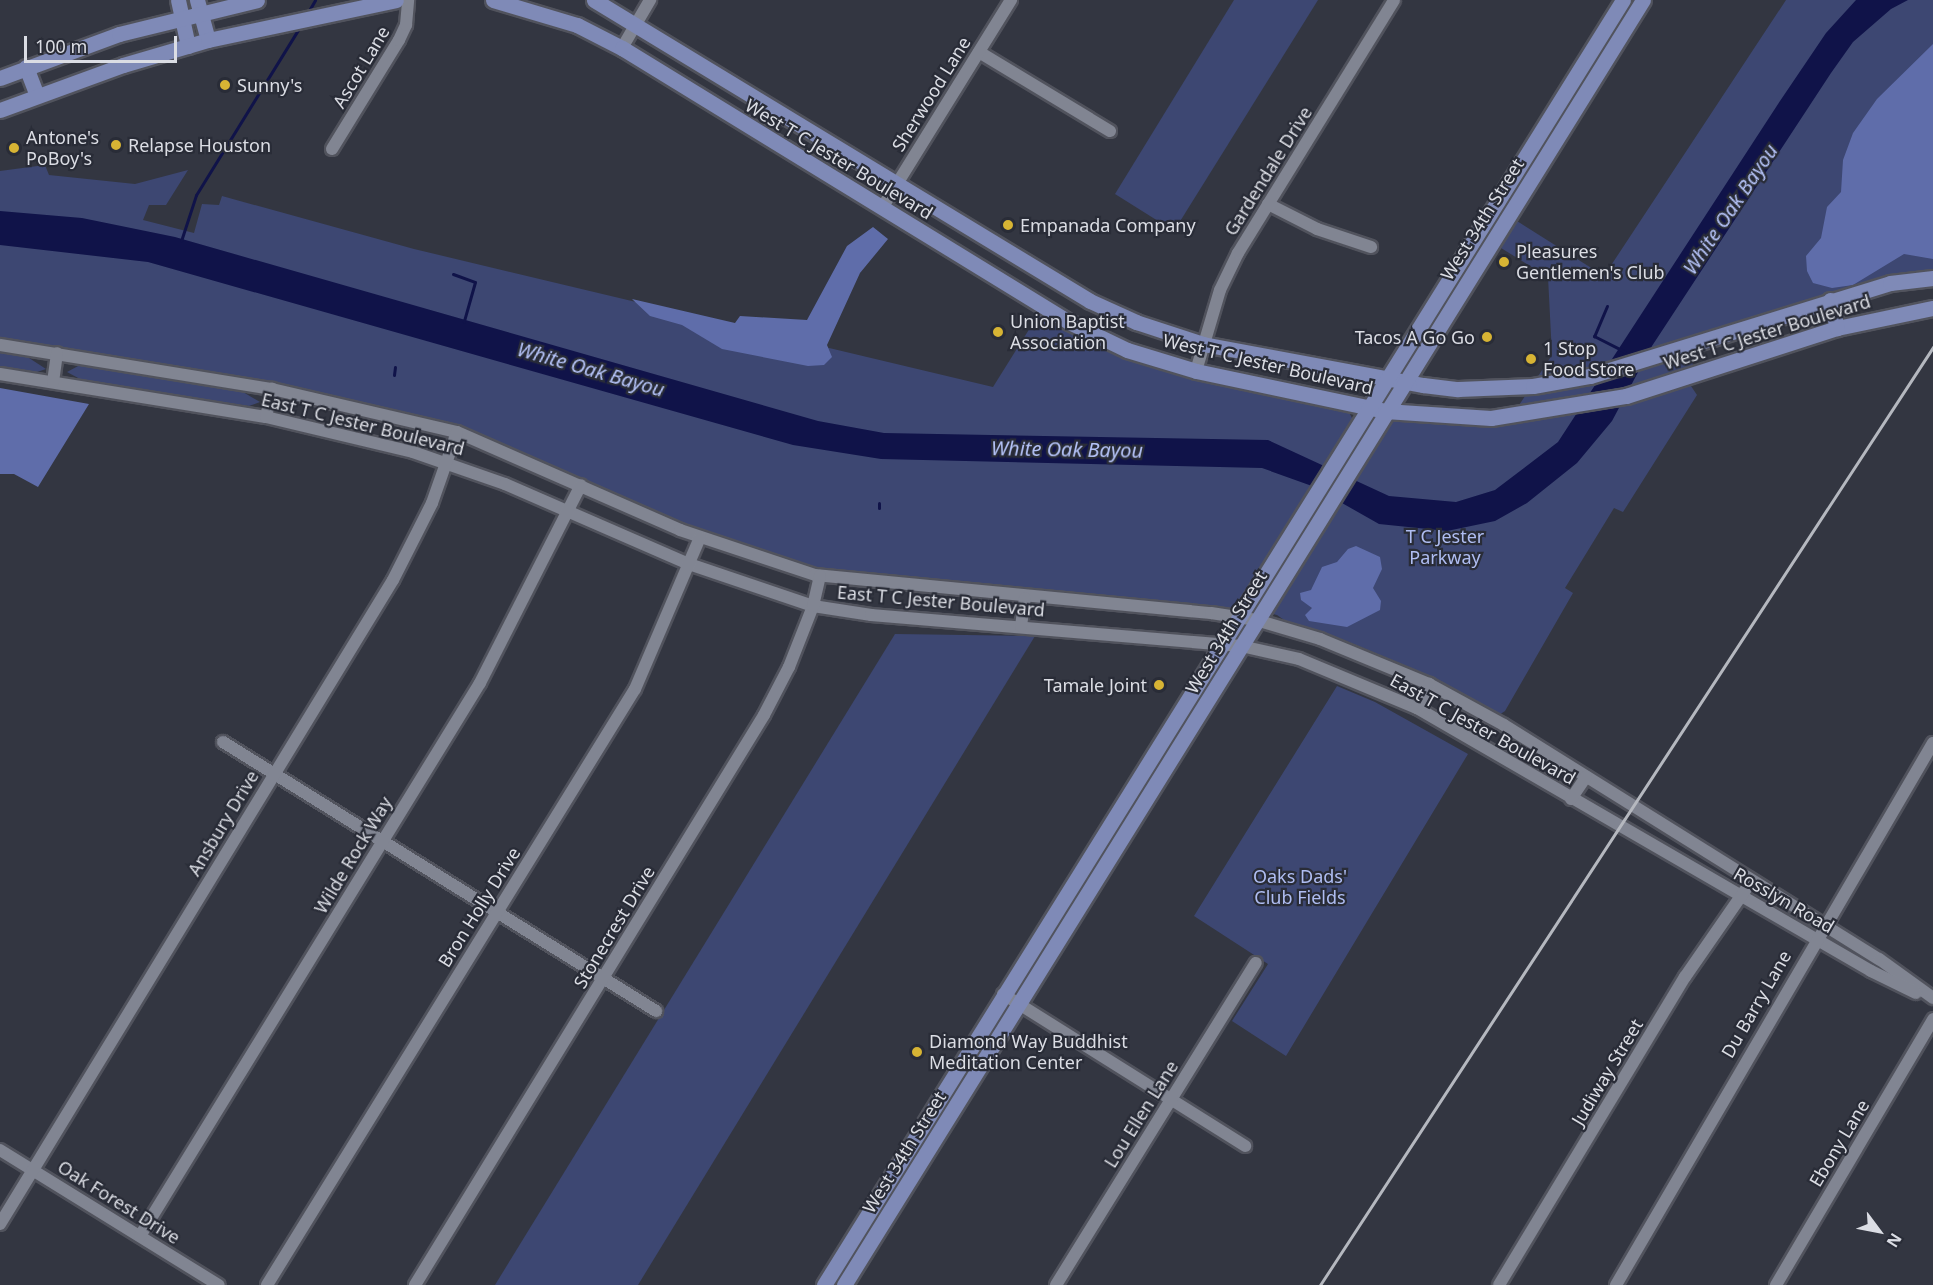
<!DOCTYPE html>
<style>
body{margin:0}
#map{position:relative;width:1933px;height:1285px;overflow:hidden;background:#333641;font-family:"Noto Sans",sans-serif}
div>[style]{position:absolute}
.green>*{inset:0;background:#3d4772}
.forest>*{inset:0;background:#5f6daa}
.water>*{inset:0;background:#101349}
.stream>*{height:3px;margin:-1.5px;padding:0 1.5px;transform-origin:1.5px;border-radius:1.5px;background:#101349}
.roads{filter:drop-shadow(2px 0 #51535d) drop-shadow(-2px 0 #51535d) drop-shadow(0 2px #51535d) drop-shadow(0 -2px #51535d)}
.minor>*{height:12px;margin:-6px;padding:0 6px;transform-origin:6px;border-radius:6px;background:#818592}
.major>*{height:15px;margin:-7.5px;padding:0 7.5px;transform-origin:7.5px;border-radius:7.5px;background:#7f8ab7}
.rail>*{height:3px;margin:-1.5px;padding:0 1.5px;transform-origin:1.5px;border-radius:1.5px;background:#b5b8bf}
.dots>*{width:16px;height:16px;translate:-50% -50%;box-sizing:border-box;border:3px solid #292c37;border-radius:50%}
span{translate:-50% -50%;white-space:nowrap;text-align:center;line-height:1.15;-webkit-text-stroke:4.5px #292c37;paint-order:stroke}
.street-label{font-size:18px;color:#dbdde4}
.poi-label{font-size:18px;color:#dbdde4}
.left{translate:0 -50%;text-align:left}
.right{translate:-100% -50%;text-align:right}
.park-label{font-size:18px;color:#afbdf2}
.water-label{font-size:20px;color:#b5c3f8;font-style:italic}
.north{position:absolute;left:1849px;top:1201px;width:60px;height:60px;-webkit-text-stroke:4px #292c37;paint-order:stroke;rotate:122deg;font-size:16px;font-weight:700;line-height:24px;text-align:center;color:#dbdde4}
.north::after{content:'';display:block;margin:auto;width:21px;height:27px;background:#dbdde4;clip-path:polygon(50% 0,100% 100%,50% 72%,0 100%)}
.scale{position:absolute;left:24px;top:36px;width:153px;height:27px;box-sizing:border-box;border:3px solid #dbdde4;border-top:0;padding-left:8px;font-size:18px;line-height:21px;white-space:nowrap;color:#dbdde4;-webkit-text-stroke:4px #292c37;paint-order:stroke}
</style>
<div id="map">
<div class="green">
<i style="clip-path:polygon(1234px 0,1318px 0,1174px 231px,1115px 194px)"></i>
<i style="clip-path:polygon(1786px 0,1933px 0,1933px 271px,1865px 283px,1699px 333px,1689px 383px,1697px 395px,1623px 512px,1614px 508px,1565px 588px,1573px 593px,1505px 711px,1499px 715px,1409px 667px,1344px 640px,1287px 622px,1277px 615px,1240px 606px,1232px 609px,814px 570px,701px 533px,503px 447px,267px 383px,0 340px,0 171px,45px 165px,49px 175px,135px 184px,188px 170px,166px 205px,149px 205px,143px 220px,194px 233px,202px 204px,219px 205px,222px 196px,414px 249px,993px 387px,1040px 312px,1157px 367px,1348px 410px,1353px 420px,1386px 424px,1394px 419px,1508px 422px,1552px 355px,1548px 277px,1501px 248px,1517px 221px,1604px 276px)"></i>
<i style="clip-path:polygon(0 353px,26px 356px,46px 369px,28px 375px,0 370px)"></i>
<i style="clip-path:polygon(80px 365px,214px 385px,243px 392px,260px 402px,249px 406px,176px 395px,80px 379px,67px 372px)"></i>
<i style="clip-path:polygon(895px 634px,1035px 636px,638px 1285px,495px 1285px)"></i>
<i style="clip-path:polygon(1337px 686px,1375px 702px,1468px 754px,1286px 1056px,1232px 1021px,1268px 964px,1194px 916px)"></i>
</div>
<div class="forest">
<i style="clip-path:polygon(1933px 44px,1933px 259px,1904px 254px,1853px 285px,1832px 288px,1813px 283px,1807px 271px,1806px 256px,1821px 238px,1827px 207px,1841px 192px,1843px 160px,1853px 133px,1877px 99px)"></i>
<i style="clip-path:polygon(873px 227px,888px 239px,860px 273px,827px 345px,832px 357px,824px 365px,808px 366px,722px 349px,682px 325px,650px 316px,632px 299px,735px 323px,740px 316px,807px 320px,847px 246px)"></i>
<i style="clip-path:polygon(0 388px,89px 404px,38px 487px,14px 474px,0 474px)"></i>
<i style="clip-path:polygon(1356px 546px,1380px 557px,1382px 569px,1373px 588px,1381px 601px,1380px 610px,1347px 627px,1309px 621px,1305px 615px,1312px 608px,1301px 600px,1300px 593px,1311px 590px,1322px 567px,1337px 562px,1348px 549px)"></i>
</div>
<div class="water">
<i style="clip-path:polygon(1856px 0,1908px 0,1891px 9px,1853px 42px,1831px 73px,1652px 346px,1612px 421px,1577px 463px,1527px 503px,1495px 521px,1447px 531px,1379px 524px,1312px 486px,1262px 468px,881px 459px,793px 445px,148px 262px,0 245px,0 211px,82px 218px,175px 237px,818px 421px,884px 433px,1268px 440px,1389px 496px,1456px 502px,1495px 490px,1558px 442px,1780px 101px,1826px 33px)"></i>
</div>
<div class="stream">
<i style="left:307px;top:14px;width:16px;rotate:-60deg"></i>
<i style="left:181px;top:241px;width:48px;rotate:-71.9deg"></i>
<i style="left:196px;top:195px;width:200px;rotate:-58.3deg"></i>
<i style="left:453px;top:274px;width:23px;rotate:20deg"></i>
<i style="left:475px;top:282px;width:41px;rotate:105.8deg"></i>
<i style="left:1607px;top:306px;width:33px;rotate:113deg"></i>
<i style="left:1594px;top:336px;width:34px;rotate:27deg"></i>
<i style="left:394px;top:375px;width:8px;rotate:-83deg"></i>
<i style="left:879px;top:508px;width:5px;rotate:-90deg"></i>
</div>
<div class="roads">
<div class="minor">
<i style="left:622px;top:48px;width:56px;rotate:-59.7deg"></i>
<i style="left:979px;top:52px;width:153px;rotate:31.1deg"></i>
<i style="left:332px;top:149px;width:128px;rotate:-58.4deg"></i>
<i style="left:399px;top:40px;width:17px;rotate:-65deg"></i>
<i style="left:406px;top:25px;width:25px;rotate:-85deg"></i>
<i style="left:1268px;top:204px;width:55px;rotate:27deg"></i>
<i style="left:1317px;top:229px;width:57px;rotate:18.4deg"></i>
<i style="left:882px;top:208px;width:245px;rotate:-58.2deg"></i>
<i style="left:0;top:345px;width:276px;rotate:9.2deg"></i>
<i style="left:272px;top:389px;width:190px;rotate:13.1deg"></i>
<i style="left:457px;top:432px;width:244px;rotate:23.7deg"></i>
<i style="left:680px;top:530px;width:142px;rotate:18.4deg"></i>
<i style="left:815px;top:575px;width:398px;rotate:5.5deg"></i>
<i style="left:1211px;top:613px;width:46px;rotate:8.8deg"></i>
<i style="left:1256px;top:620px;width:67px;rotate:16.5deg"></i>
<i style="left:1320px;top:639px;width:118px;rotate:22.4deg"></i>
<i style="left:1429px;top:684px;width:85px;rotate:28.7deg"></i>
<i style="left:1504px;top:725px;width:442px;rotate:32deg"></i>
<i style="left:1879px;top:959px;width:67px;rotate:35.8deg"></i>
<i style="left:1196px;top:371px;width:84px;rotate:-73.5deg"></i>
<i style="left:1220px;top:290px;width:41px;rotate:-64.1deg"></i>
<i style="left:1238px;top:253px;width:297px;rotate:-58.3deg"></i>
<i style="left:0;top:374px;width:269px;rotate:9.2deg"></i>
<i style="left:266px;top:417px;width:151px;rotate:13.4deg"></i>
<i style="left:413px;top:452px;width:97px;rotate:19.2deg"></i>
<i style="left:505px;top:484px;width:201px;rotate:23.5deg"></i>
<i style="left:689px;top:564px;width:131px;rotate:18.7deg"></i>
<i style="left:813px;top:606px;width:59px;rotate:8.8deg"></i>
<i style="left:871px;top:615px;width:371px;rotate:4.8deg"></i>
<i style="left:1241px;top:646px;width:59px;rotate:12.6deg"></i>
<i style="left:1299px;top:659px;width:128px;rotate:22.6deg"></i>
<i style="left:1417px;top:708px;width:525px;rotate:30.08deg"></i>
<i style="left:1871px;top:971px;width:50px;rotate:26.1deg"></i>
<i style="left:53px;top:382px;width:29px;rotate:-82deg"></i>
<i style="left:266px;top:417px;width:29px;rotate:-78deg"></i>
<i style="left:1021px;top:626px;width:28px;rotate:-82deg"></i>
<i style="left:1417px;top:708px;width:27px;rotate:-63deg"></i>
<i style="left:223px;top:742px;width:510px;rotate:31.85deg"></i>
<i style="left:1571px;top:799px;width:27px;rotate:-56deg"></i>
<i style="left:1003px;top:994px;width:286px;rotate:32.1deg"></i>
<i style="left:0;top:1150px;width:257px;rotate:31.7deg"></i>
<i style="left:0;top:1224px;width:754px;rotate:-58.61deg"></i>
<i style="left:393px;top:580px;width:86px;rotate:-63.1deg"></i>
<i style="left:432px;top:503px;width:75px;rotate:-70.6deg"></i>
<i style="left:140px;top:1236px;width:649px;rotate:-58.42deg"></i>
<i style="left:480px;top:683px;width:222px;rotate:-63deg"></i>
<i style="left:267px;top:1285px;width:700px;rotate:-58.31deg"></i>
<i style="left:635px;top:689px;width:165px;rotate:-66.8deg"></i>
<i style="left:415px;top:1285px;width:668px;rotate:-58.52deg"></i>
<i style="left:764px;top:715px;width:54px;rotate:-62.5deg"></i>
<i style="left:789px;top:667px;width:66px;rotate:-68.5deg"></i>
<i style="left:813px;top:606px;width:31px;rotate:-77deg"></i>
<i style="left:1056px;top:1285px;width:379px;rotate:-58.2deg"></i>
<i style="left:1499px;top:1285px;width:360px;rotate:-58.9deg"></i>
<i style="left:1685px;top:977px;width:107px;rotate:-55.3deg"></i>
<i style="left:1616px;top:1285px;width:628px;rotate:-59.68deg"></i>
<i style="left:1776px;top:1285px;width:309px;rotate:-59.4deg"></i>
</div>
<div class="major">
<i style="left:178px;top:0;width:47px;rotate:77.7deg"></i>
<i style="left:197px;top:0;width:41px;rotate:74.6deg"></i>
<i style="left:493px;top:0;width:88px;rotate:16.6deg"></i>
<i style="left:577px;top:25px;width:51px;rotate:27.1deg"></i>
<i style="left:622px;top:48px;width:524px;rotate:31.51deg"></i>
<i style="left:1069px;top:322px;width:64px;rotate:25.8deg"></i>
<i style="left:1127px;top:350px;width:72px;rotate:16.9deg"></i>
<i style="left:1196px;top:371px;width:193px;rotate:11.9deg"></i>
<i style="left:1385px;top:411px;width:106px;rotate:3.8deg"></i>
<i style="left:1491px;top:418px;width:137px;rotate:-9.3deg"></i>
<i style="left:1626px;top:396px;width:222px;rotate:-17.9deg"></i>
<i style="left:1837px;top:328px;width:98px;rotate:-11.8deg"></i>
<i style="left:594px;top:0;width:580px;rotate:31.25deg"></i>
<i style="left:1090px;top:301px;width:51px;rotate:24.5deg"></i>
<i style="left:1136px;top:322px;width:71px;rotate:18.2deg"></i>
<i style="left:1203px;top:344px;width:224px;rotate:10.6deg"></i>
<i style="left:1423px;top:385px;width:35px;rotate:7deg"></i>
<i style="left:1458px;top:389px;width:75px;rotate:-2.3deg"></i>
<i style="left:1533px;top:386px;width:58px;rotate:-10deg"></i>
<i style="left:1590px;top:376px;width:314px;rotate:-17.2deg"></i>
<i style="left:1890px;top:283px;width:43px;rotate:-6.6deg"></i>
<i style="left:26px;top:67px;width:30px;rotate:69deg"></i>
<i style="left:0;top:78px;width:127px;rotate:-20.3deg"></i>
<i style="left:119px;top:34px;width:142px;rotate:-13.8deg"></i>
<i style="left:0;top:110px;width:131px;rotate:-20.1deg"></i>
<i style="left:123px;top:65px;width:89px;rotate:-16.4deg"></i>
<i style="left:208px;top:40px;width:192px;rotate:-12deg"></i>
<i style="left:1830px;top:300px;width:29px;rotate:76deg"></i>
<i style="left:824px;top:1285px;width:1513px;rotate:-58.13deg"></i>
<i style="left:844px;top:1285px;width:1513px;rotate:-58.13deg"></i>
</div>
</div>
<div class="rail">
<i style="left:1320px;top:1285px;width:1121px;rotate:-56.83deg"></i>
</div>
<div class="dots">
<i style="left:225px;top:85px;background:#d7b434"></i>
<i style="left:116px;top:145px;background:#d7b434"></i>
<i style="left:14px;top:148px;background:#d7b434"></i>
<i style="left:1008px;top:225px;background:#d7b434"></i>
<i style="left:1504px;top:262px;background:#d7b434"></i>
<i style="left:998px;top:332px;background:#d7b434"></i>
<i style="left:1487px;top:337px;background:#d7b434"></i>
<i style="left:1531px;top:359px;background:#d7b434"></i>
<i style="left:1159px;top:685px;background:#d7b434"></i>
<i style="left:917px;top:1052px;background:#d7b434"></i>
</div>
<div class="street-label">
<span style="left:361px;top:67px;rotate:-59deg">Ascot Lane</span>
<span style="left:931px;top:94px;rotate:-58deg">Sherwood Lane</span>
<span style="left:839px;top:159px;rotate:31deg">West T C Jester Boulevard</span>
<span style="left:1268px;top:171px;rotate:-58deg">Gardendale Drive</span>
<span style="left:1482px;top:219px;rotate:-58deg">West 34th Street</span>
<span style="left:1767px;top:332px;rotate:-17deg">West T C Jester Boulevard</span>
<span style="left:1268px;top:364px;rotate:13deg">West T C Jester Boulevard</span>
<span style="left:363px;top:424px;rotate:14deg">East T C Jester Boulevard</span>
<span style="left:941px;top:601px;rotate:5deg">East T C Jester Boulevard</span>
<span style="left:1226px;top:632px;rotate:-59deg">West 34th Street</span>
<span style="left:1483px;top:729px;rotate:29deg">East T C Jester Boulevard</span>
<span style="left:223px;top:823px;rotate:-59deg">Ansbury Drive</span>
<span style="left:353px;top:855px;rotate:-59deg">Wilde Rock Way</span>
<span style="left:1784px;top:900px;rotate:30deg">Rosslyn Road</span>
<span style="left:479px;top:907px;rotate:-58deg">Bron Holly Drive</span>
<span style="left:614px;top:927px;rotate:-59deg">Stonecrest Drive</span>
<span style="left:1756px;top:1004px;rotate:-60deg">Du Barry Lane</span>
<span style="left:1607px;top:1072px;rotate:-59deg">Judiway Street</span>
<span style="left:1141px;top:1114px;rotate:-58deg">Lou Ellen Lane</span>
<span style="left:1839px;top:1143px;rotate:-59deg">Ebony Lane</span>
<span style="left:904px;top:1152px;rotate:-58deg">West 34th Street</span>
<span style="left:119px;top:1202px;rotate:32deg">Oak Forest Drive</span>
</div>
<div class="poi-label">
<span class="left" style="left:237px;top:85px">Sunny's</span>
<span class="left" style="left:26px;top:148px">Antone's<br>PoBoy's</span>
<span class="left" style="left:128px;top:145px">Relapse Houston</span>
<span class="left" style="left:1020px;top:225px">Empanada Company</span>
<span class="left" style="left:1516px;top:262px">Pleasures<br>Gentlemen's Club</span>
<span class="left" style="left:1010px;top:332px">Union Baptist<br>Association</span>
<span class="right" style="left:1475px;top:337px">Tacos A Go Go</span>
<span class="left" style="left:1543px;top:359px">1 Stop<br>Food Store</span>
<span class="right" style="left:1147px;top:685px">Tamale Joint</span>
<span class="left" style="left:929px;top:1052px">Diamond Way Buddhist<br>Meditation Center</span>
</div>
<div class="park-label">
<span style="left:1445px;top:547px">T C Jester<br>Parkway</span>
<span style="left:1300px;top:887px">Oaks Dads'<br>Club Fields</span>
</div>
<div class="water-label">
<span style="left:1730px;top:209px;rotate:-56deg">White Oak Bayou</span>
<span style="left:591px;top:369px;rotate:16deg">White Oak Bayou</span>
<span style="left:1067px;top:449px;rotate:1deg">White Oak Bayou</span>
</div>
<div class="north">N</div>
<div class="scale">100 m</div>
</div>
